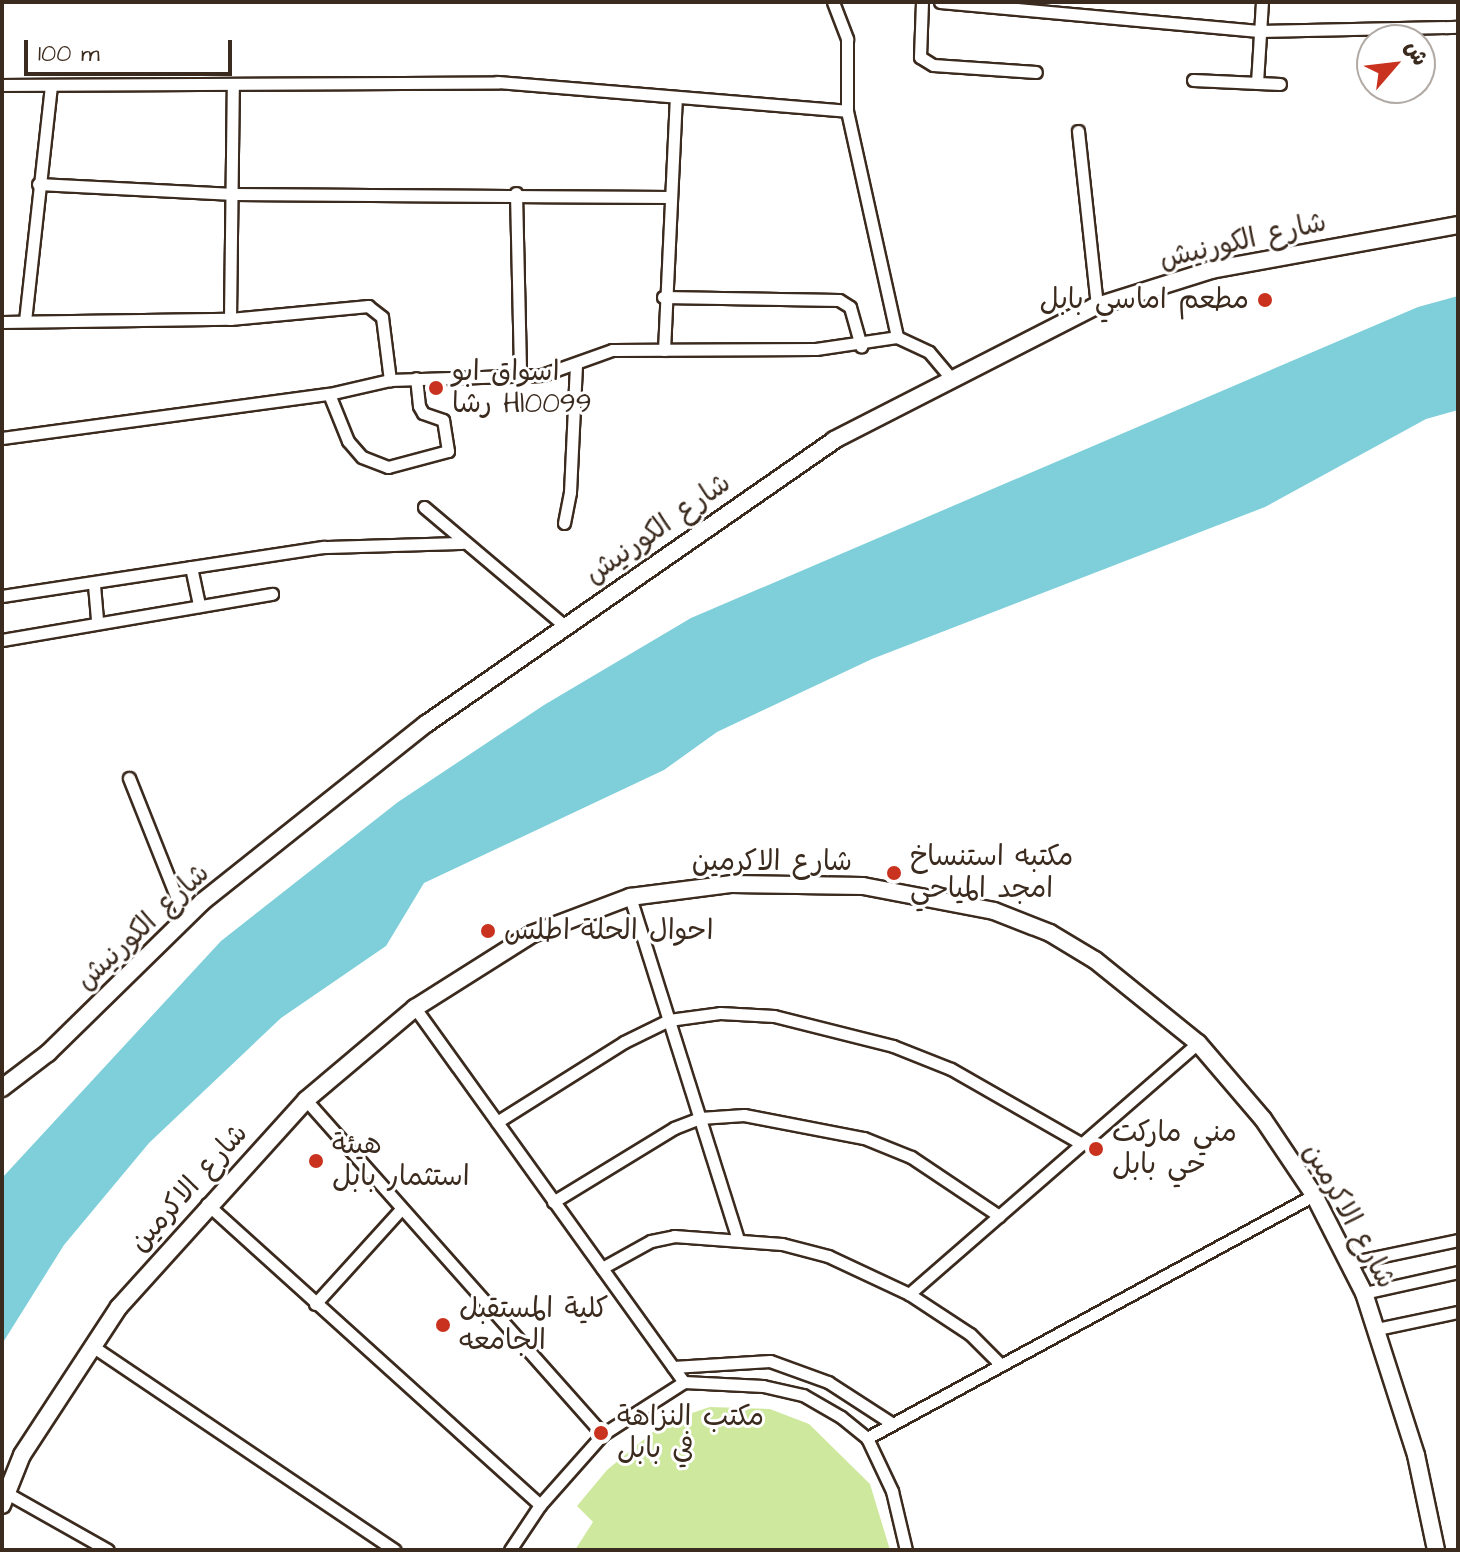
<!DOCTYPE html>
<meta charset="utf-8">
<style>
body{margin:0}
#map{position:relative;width:1460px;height:1552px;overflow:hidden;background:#fff;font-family:"Architects Daughter","Playpen Sans Arabic",sans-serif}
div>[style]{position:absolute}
.green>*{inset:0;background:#cee89e}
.water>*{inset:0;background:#7fcfda}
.roads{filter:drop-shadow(2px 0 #3b2a1e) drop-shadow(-2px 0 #3b2a1e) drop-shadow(0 2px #3b2a1e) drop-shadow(0 -2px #3b2a1e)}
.street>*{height:11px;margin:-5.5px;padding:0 5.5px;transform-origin:5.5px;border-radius:5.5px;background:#fff}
.secondary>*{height:16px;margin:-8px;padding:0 8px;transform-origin:8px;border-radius:8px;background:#fff}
.dots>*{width:22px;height:22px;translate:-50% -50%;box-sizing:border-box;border:4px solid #fff;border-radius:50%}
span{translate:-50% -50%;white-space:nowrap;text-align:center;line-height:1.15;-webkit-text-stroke:6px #fff;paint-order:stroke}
.street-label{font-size:28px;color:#3b2a1e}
.poi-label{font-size:28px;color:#3b2a1e}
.right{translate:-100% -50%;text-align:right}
.left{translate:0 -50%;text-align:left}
.frame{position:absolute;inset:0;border:4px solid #3b2a1e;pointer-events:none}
.north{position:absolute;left:1356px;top:24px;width:80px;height:80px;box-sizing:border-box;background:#fff;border:2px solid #b1aaa5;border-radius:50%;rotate:62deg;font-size:22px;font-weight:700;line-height:32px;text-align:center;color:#3b2a1e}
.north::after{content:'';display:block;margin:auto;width:28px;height:36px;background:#c8321e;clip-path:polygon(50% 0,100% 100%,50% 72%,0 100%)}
.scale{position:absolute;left:24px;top:40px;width:208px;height:36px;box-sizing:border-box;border:4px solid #3b2a1e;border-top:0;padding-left:10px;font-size:24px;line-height:28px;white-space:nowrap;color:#3b2a1e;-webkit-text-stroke:6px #fff;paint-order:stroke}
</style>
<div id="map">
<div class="green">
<i style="clip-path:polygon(710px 1407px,770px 1409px,809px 1424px,870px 1484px,890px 1550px,575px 1550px,593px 1522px,577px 1506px,607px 1470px,665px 1422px)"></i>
</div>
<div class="water">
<i style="clip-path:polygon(1458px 296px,1458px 410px,1426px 419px,1265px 507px,872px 659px,717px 732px,664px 770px,424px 883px,386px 946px,281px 1018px,149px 1143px,64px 1245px,2px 1344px,2px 1178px,221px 941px,398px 802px,544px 705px,691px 618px,1418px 307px)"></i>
</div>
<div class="roads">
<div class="street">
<i style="left:833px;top:2px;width:40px;rotate:69deg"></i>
<i style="left:847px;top:39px;width:72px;rotate:90deg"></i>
<i style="left:847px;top:111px;width:231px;rotate:77.5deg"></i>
<i style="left:897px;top:337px;width:35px;rotate:25deg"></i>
<i style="left:929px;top:352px;width:35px;rotate:50deg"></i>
<i style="left:922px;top:2px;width:55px;rotate:92.1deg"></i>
<i style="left:920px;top:57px;width:15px;rotate:32deg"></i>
<i style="left:933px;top:65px;width:103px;rotate:3.9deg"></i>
<i style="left:940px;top:2px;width:320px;rotate:5.2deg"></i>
<i style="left:1259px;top:31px;width:199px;rotate:-1.2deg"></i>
<i style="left:1193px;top:80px;width:87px;rotate:2.6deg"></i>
<i style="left:1257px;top:83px;width:81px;rotate:-86.5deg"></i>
<i style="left:2px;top:85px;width:495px;rotate:-0.3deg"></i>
<i style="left:497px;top:82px;width:351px;rotate:4.7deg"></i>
<i style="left:1078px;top:131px;width:176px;rotate:83.8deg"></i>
<i style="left:38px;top:184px;width:196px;rotate:2.9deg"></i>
<i style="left:234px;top:194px;width:436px;rotate:0.4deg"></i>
<i style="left:516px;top:193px;width:183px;rotate:88.7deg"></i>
<i style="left:663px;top:297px;width:176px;rotate:1deg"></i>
<i style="left:839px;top:300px;width:13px;rotate:32deg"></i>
<i style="left:850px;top:307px;width:41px;rotate:74.2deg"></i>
<i style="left:230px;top:319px;width:235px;rotate:-89.3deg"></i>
<i style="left:25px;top:321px;width:236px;rotate:-83.7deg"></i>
<i style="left:2px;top:322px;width:228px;rotate:-0.8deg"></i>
<i style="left:230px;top:319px;width:139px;rotate:-5.4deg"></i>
<i style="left:368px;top:306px;width:18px;rotate:38deg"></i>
<i style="left:382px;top:317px;width:64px;rotate:82.8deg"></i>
<i style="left:664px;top:350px;width:253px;rotate:-87.3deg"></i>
<i style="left:329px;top:394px;width:51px;rotate:68deg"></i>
<i style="left:348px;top:441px;width:21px;rotate:49deg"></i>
<i style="left:362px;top:457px;width:28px;rotate:21deg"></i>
<i style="left:388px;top:467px;width:62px;rotate:-14.9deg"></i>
<i style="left:448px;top:451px;width:31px;rotate:-99deg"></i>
<i style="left:443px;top:420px;width:21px;rotate:-161deg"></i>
<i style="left:423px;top:413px;width:8px;rotate:-120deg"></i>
<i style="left:419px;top:406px;width:28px;rotate:-96deg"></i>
<i style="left:2px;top:438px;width:330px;rotate:-7.7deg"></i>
<i style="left:329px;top:394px;width:63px;rotate:-12.9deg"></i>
<i style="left:390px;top:380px;width:152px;rotate:-1.9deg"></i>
<i style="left:542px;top:375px;width:74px;rotate:-19.7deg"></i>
<i style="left:612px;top:350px;width:204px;rotate:-0.3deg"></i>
<i style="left:816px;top:349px;width:82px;rotate:-8.4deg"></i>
<i style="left:424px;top:507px;width:185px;rotate:40.2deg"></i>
<i style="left:564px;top:523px;width:32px;rotate:-79deg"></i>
<i style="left:570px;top:492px;width:126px;rotate:-87.3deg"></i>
<i style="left:191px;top:567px;width:40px;rotate:78deg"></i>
<i style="left:94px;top:585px;width:38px;rotate:85deg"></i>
<i style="left:2px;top:596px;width:326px;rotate:-8.7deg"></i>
<i style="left:324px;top:547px;width:138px;rotate:-1.7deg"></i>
<i style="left:2px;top:640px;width:274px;rotate:-9.7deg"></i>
<i style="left:129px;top:778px;width:152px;rotate:68.3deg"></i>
<i style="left:630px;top:897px;width:356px;rotate:72.5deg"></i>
<i style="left:415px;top:1008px;width:461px;rotate:54.3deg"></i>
<i style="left:306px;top:1100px;width:447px;rotate:48.4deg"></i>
<i style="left:497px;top:1122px;width:150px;rotate:-32.2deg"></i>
<i style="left:624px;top:1042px;width:50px;rotate:-26.1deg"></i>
<i style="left:669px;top:1020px;width:51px;rotate:-7.8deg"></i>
<i style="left:720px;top:1013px;width:54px;rotate:3.2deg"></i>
<i style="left:774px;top:1016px;width:123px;rotate:14.1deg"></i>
<i style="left:893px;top:1046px;width:62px;rotate:21.6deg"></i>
<i style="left:951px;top:1069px;width:151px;rotate:29.8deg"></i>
<i style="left:553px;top:1202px;width:142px;rotate:-31.4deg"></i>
<i style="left:674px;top:1128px;width:28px;rotate:-21deg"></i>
<i style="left:700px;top:1118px;width:44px;rotate:-3.9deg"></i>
<i style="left:744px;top:1115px;width:122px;rotate:10.9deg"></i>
<i style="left:864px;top:1138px;width:51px;rotate:22deg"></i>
<i style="left:911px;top:1157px;width:106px;rotate:33.8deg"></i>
<i style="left:207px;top:1204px;width:449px;rotate:42.1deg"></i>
<i style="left:1349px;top:1263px;width:111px;rotate:-11.9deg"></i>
<i style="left:602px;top:1268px;width:56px;rotate:-28.9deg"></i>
<i style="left:651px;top:1241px;width:24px;rotate:-12deg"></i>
<i style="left:674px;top:1236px;width:108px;rotate:4.2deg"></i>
<i style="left:782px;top:1244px;width:48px;rotate:14.6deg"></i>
<i style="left:828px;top:1256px;width:89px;rotate:25.1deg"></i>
<i style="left:909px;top:1294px;width:73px;rotate:33.3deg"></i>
<i style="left:970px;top:1334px;width:44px;rotate:45deg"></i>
<i style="left:1364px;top:1293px;width:96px;rotate:-12.6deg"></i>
<i style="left:909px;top:1294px;width:383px;rotate:-41deg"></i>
<i style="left:315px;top:1304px;width:128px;rotate:-47.8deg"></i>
<i style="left:1377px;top:1329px;width:83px;rotate:-11.9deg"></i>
<i style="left:92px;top:1346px;width:365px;rotate:34deg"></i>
<i style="left:673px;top:1367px;width:97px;rotate:-3.5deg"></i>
<i style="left:770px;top:1361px;width:62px;rotate:19.9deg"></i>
<i style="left:828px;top:1382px;width:77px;rotate:32.9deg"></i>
<i style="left:867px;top:1438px;width:509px;rotate:-28.53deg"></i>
<i style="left:5px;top:1492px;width:118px;rotate:29.4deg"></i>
<i style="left:510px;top:1550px;width:54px;rotate:-56.3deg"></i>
<i style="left:540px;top:1505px;width:95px;rotate:-48.4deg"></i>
<i style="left:603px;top:1434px;width:96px;rotate:-32.7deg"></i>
<i style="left:684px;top:1382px;width:79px;rotate:2.9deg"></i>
<i style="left:763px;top:1386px;width:41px;rotate:12.7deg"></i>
<i style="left:803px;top:1395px;width:44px;rotate:30.1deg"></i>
<i style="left:841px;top:1417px;width:33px;rotate:39deg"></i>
<i style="left:867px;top:1438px;width:59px;rotate:64.7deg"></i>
<i style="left:892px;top:1491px;width:61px;rotate:76.7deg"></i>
</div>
<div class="secondary">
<i style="left:2px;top:1088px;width:58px;rotate:-37.3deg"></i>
<i style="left:48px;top:1053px;width:216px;rotate:-44.4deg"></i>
<i style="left:202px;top:902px;width:286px;rotate:-38.5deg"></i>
<i style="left:426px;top:724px;width:497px;rotate:-34.8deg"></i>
<i style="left:834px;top:440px;width:292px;rotate:-27.1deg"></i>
<i style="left:1094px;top:307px;width:123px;rotate:-17.5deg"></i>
<i style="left:1211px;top:270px;width:251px;rotate:-10.3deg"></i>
<i style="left:2px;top:1505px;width:54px;rotate:-68.2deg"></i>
<i style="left:22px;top:1455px;width:177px;rotate:-56.8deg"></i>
<i style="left:119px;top:1307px;width:279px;rotate:-47.9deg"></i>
<i style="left:306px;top:1100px;width:143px;rotate:-40.2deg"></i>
<i style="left:415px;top:1008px;width:138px;rotate:-32.3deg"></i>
<i style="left:532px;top:934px;width:105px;rotate:-20.7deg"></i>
<i style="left:630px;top:897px;width:103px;rotate:-7.3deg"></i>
<i style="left:732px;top:884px;width:131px;rotate:0.9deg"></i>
<i style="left:863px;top:886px;width:133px;rotate:10.8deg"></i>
<i style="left:994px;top:911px;width:60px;rotate:21.4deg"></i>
<i style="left:1050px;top:933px;width:52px;rotate:31deg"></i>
<i style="left:1095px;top:960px;width:132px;rotate:38.9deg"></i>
<i style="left:1198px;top:1043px;width:100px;rotate:49.5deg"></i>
<i style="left:1263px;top:1119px;width:92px;rotate:56.1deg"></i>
<i style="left:1314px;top:1195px;width:110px;rotate:63deg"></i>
<i style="left:1364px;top:1293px;width:170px;rotate:72.2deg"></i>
<i style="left:1416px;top:1455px;width:97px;rotate:78.1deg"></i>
</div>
</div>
<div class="dots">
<i style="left:1265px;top:300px;background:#c8321e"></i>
<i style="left:436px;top:388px;background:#c8321e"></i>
<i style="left:894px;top:873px;background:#c8321e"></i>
<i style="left:488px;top:931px;background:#c8321e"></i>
<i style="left:1096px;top:1149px;background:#c8321e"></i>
<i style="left:316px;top:1161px;background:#c8321e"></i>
<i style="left:443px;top:1325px;background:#c8321e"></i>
<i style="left:601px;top:1433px;background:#c8321e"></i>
</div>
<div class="street-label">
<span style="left:1243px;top:241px;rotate:-13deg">شارع الكورنيش</span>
<span style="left:658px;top:529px;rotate:-35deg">شارع الكورنيش</span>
<span style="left:772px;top:862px">شارع الاكرمين</span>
<span style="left:143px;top:927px;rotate:-43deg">شارع الكورنيش</span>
<span style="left:189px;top:1188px;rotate:-48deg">شارع الاكرمين</span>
<span style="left:1349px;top:1216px;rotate:61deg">شارع الاكرمين</span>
</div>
<div class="poi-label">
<span class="right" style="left:1249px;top:300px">مطعم اماسي بابل</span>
<span class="left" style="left:452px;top:388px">اسواق ابو<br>رشا Hl0099</span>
<span class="left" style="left:910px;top:873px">مكتبه استنساخ<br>امجد المياحي</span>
<span class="left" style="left:504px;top:931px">احوال الحلة اطلس</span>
<span class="left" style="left:1112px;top:1149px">مني ماركت<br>حي بابل</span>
<span class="left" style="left:332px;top:1161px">هيئة<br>استثمار بابل</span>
<span class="left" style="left:459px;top:1325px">كلية المستقبل<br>الجامعه</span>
<span class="left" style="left:617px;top:1433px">مكتب النزاهة<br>في بابل</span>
</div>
<div class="frame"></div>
<div class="north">ش</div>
<div class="scale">100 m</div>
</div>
